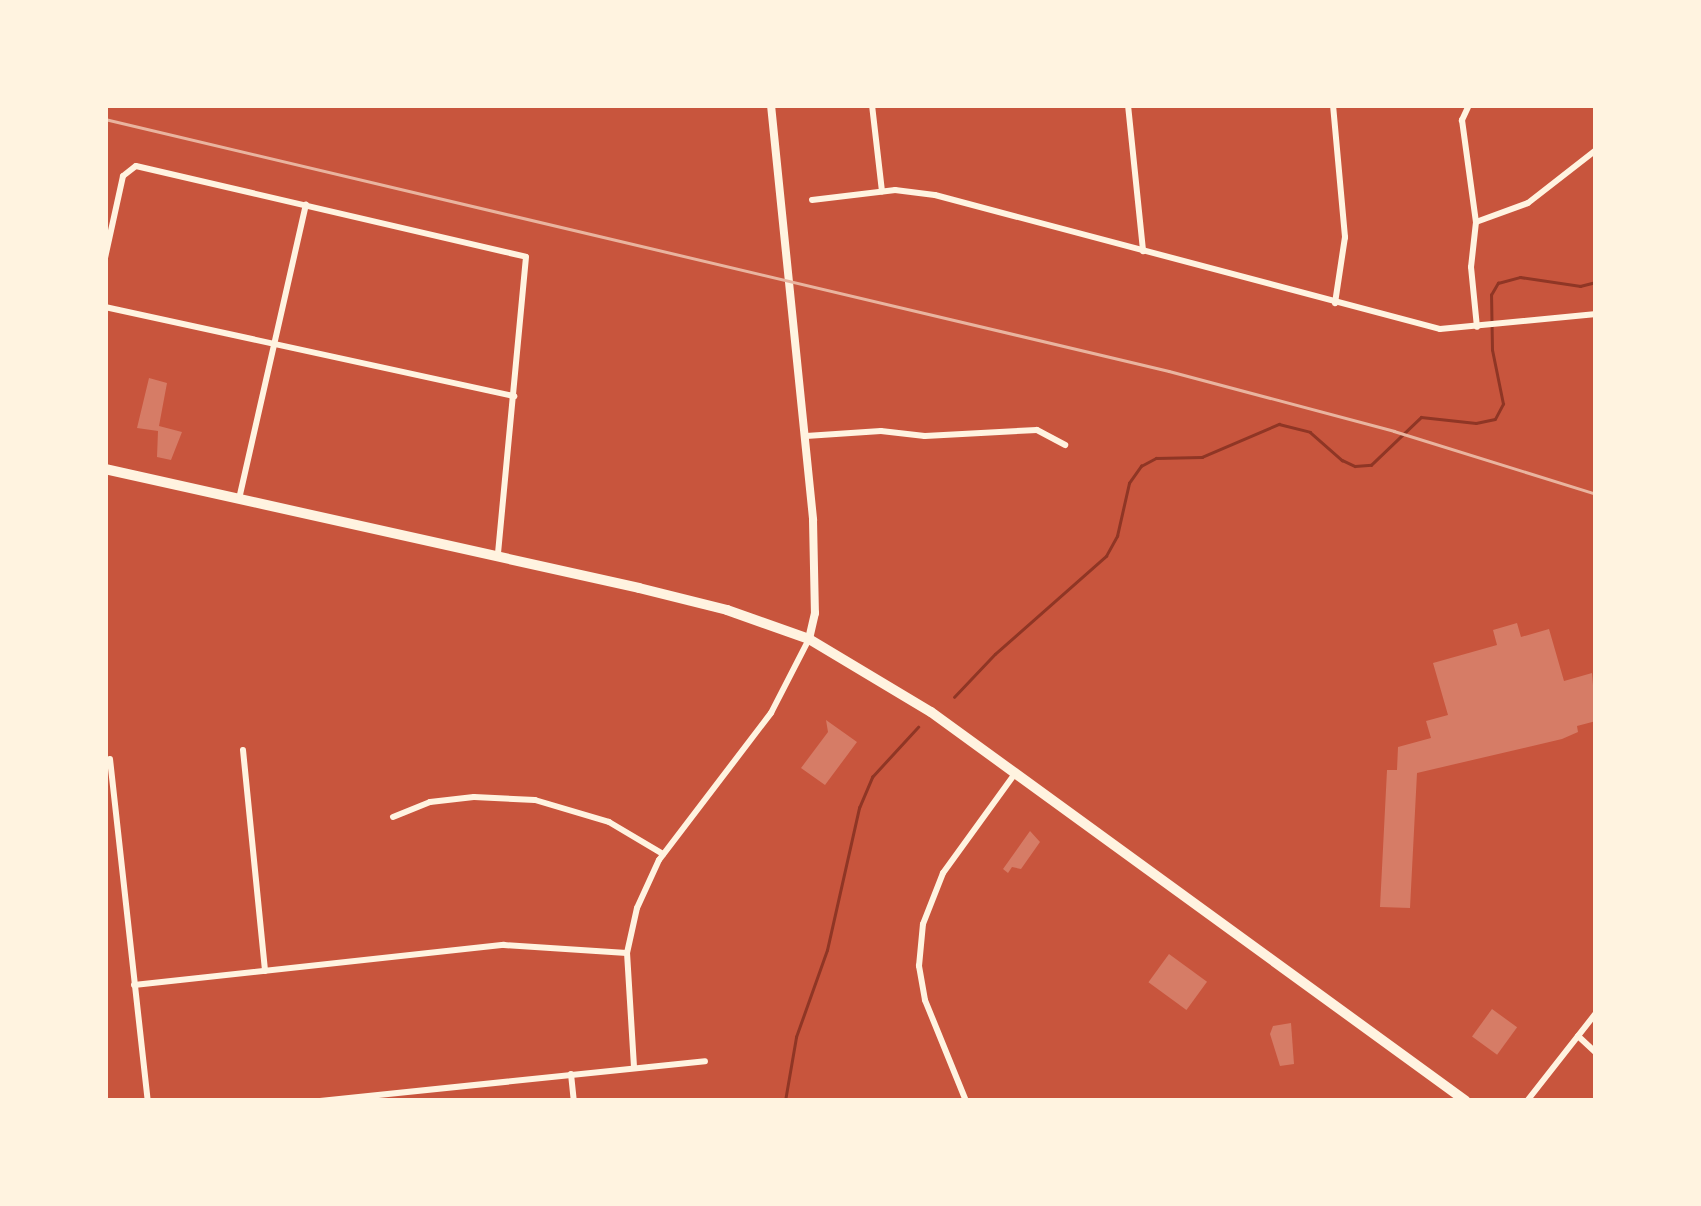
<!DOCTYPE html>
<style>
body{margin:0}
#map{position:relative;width:1701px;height:1206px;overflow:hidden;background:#c8553d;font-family:"IBM Plex Sans",sans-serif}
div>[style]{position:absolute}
.stream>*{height:2.5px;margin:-1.25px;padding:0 1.25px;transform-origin:1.25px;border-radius:1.25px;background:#8f3625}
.building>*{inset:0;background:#d67c66;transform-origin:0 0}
.minor>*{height:6px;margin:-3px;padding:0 3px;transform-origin:3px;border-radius:3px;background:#fff3e0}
.tertiary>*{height:8px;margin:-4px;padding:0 4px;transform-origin:4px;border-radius:4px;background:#fff3e0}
.primary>*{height:10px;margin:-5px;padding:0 5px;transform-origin:5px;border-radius:5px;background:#fff3e0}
.rail>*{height:2.5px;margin:-1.25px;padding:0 1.25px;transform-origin:1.25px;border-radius:1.25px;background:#e9b49f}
span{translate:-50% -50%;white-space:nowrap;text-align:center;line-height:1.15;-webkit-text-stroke:10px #fff3e0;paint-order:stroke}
.frame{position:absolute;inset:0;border:108px solid #fff3e0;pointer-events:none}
</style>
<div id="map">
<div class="stream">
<i style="left:954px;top:697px;width:59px;rotate:-46.4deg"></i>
<i style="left:995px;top:654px;width:148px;rotate:-41.4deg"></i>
<i style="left:1106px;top:556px;width:23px;rotate:-61deg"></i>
<i style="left:1117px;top:536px;width:54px;rotate:-77.2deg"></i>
<i style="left:1129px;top:483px;width:21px;rotate:-55deg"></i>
<i style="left:1141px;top:466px;width:17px;rotate:-28deg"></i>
<i style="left:1156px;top:458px;width:46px;rotate:-1.2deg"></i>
<i style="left:1202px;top:457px;width:84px;rotate:-23.2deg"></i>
<i style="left:1279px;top:424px;width:32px;rotate:14deg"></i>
<i style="left:1310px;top:432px;width:43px;rotate:41.2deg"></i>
<i style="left:1342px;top:460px;width:14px;rotate:25deg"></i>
<i style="left:1355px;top:466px;width:16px;rotate:-4deg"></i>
<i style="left:1371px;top:465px;width:69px;rotate:-43.8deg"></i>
<i style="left:1421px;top:417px;width:55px;rotate:6.2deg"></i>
<i style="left:1476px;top:423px;width:19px;rotate:-12deg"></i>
<i style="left:1495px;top:419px;width:17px;rotate:-62deg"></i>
<i style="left:1503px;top:404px;width:55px;rotate:-101.5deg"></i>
<i style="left:1492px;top:350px;width:55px;rotate:-91deg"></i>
<i style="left:1491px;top:295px;width:14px;rotate:-60deg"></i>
<i style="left:1498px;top:283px;width:23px;rotate:-15deg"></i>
<i style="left:1520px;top:277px;width:61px;rotate:8.5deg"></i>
<i style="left:1580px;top:286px;width:16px;rotate:-14deg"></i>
<i style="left:785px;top:1101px;width:65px;rotate:-80.2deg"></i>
<i style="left:796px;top:1037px;width:92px;rotate:-70.4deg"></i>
<i style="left:827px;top:950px;width:146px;rotate:-77.3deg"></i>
<i style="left:859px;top:808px;width:34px;rotate:-67deg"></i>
<i style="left:872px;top:777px;width:68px;rotate:-47.4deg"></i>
</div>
<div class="building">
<i style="clip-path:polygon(149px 378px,167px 383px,159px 426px,182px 432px,171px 460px,157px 457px,158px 431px,137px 428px)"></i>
<i style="clip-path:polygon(1517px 623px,1521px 637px,1549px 629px,1564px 681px,1592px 673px,1596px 721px,1577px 726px,1578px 732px,1562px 739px,1417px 773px,1410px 908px,1380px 907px,1387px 770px,1397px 770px,1398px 747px,1431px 738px,1426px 721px,1448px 715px,1433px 663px,1497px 645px,1493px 630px)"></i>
<i style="clip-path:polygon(826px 720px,857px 742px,825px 785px,801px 768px,828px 732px)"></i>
<i style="clip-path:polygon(1030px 831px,1040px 842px,1021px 869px,1012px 867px,1008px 873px,1003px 869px)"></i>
<i style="left:1169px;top:954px;width:47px;height:35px;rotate:36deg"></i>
<i style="left:1492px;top:1009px;width:31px;height:34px;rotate:36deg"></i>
<i style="clip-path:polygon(1291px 1023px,1294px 1064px,1280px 1066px,1270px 1034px,1273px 1026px)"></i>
</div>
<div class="minor">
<i style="left:872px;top:105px;width:87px;rotate:83.4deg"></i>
<i style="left:1128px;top:105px;width:147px;rotate:84.1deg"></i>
<i style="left:1333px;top:105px;width:133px;rotate:84.8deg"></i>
<i style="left:1345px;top:237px;width:67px;rotate:98.6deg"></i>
<i style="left:1469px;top:105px;width:17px;rotate:115deg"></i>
<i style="left:1462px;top:120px;width:103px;rotate:82.2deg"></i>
<i style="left:1476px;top:222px;width:45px;rotate:96.3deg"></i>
<i style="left:1471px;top:267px;width:60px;rotate:84.3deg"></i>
<i style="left:812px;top:200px;width:84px;rotate:-6.9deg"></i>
<i style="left:895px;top:190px;width:40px;rotate:7.1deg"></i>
<i style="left:935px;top:195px;width:522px;rotate:14.86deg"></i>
<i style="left:1440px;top:329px;width:157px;rotate:-5.5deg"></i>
<i style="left:1476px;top:222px;width:55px;rotate:-20.1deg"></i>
<i style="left:1528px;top:203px;width:86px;rotate:-37.9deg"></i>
<i style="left:105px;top:258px;width:84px;rotate:-77.6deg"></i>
<i style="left:123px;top:176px;width:16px;rotate:-38deg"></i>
<i style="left:136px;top:166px;width:400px;rotate:13.1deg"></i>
<i style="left:526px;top:257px;width:298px;rotate:95.4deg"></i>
<i style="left:105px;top:307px;width:419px;rotate:12.3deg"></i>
<i style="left:806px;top:436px;width:75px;rotate:-3.8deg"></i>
<i style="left:881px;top:431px;width:44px;rotate:6.5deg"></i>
<i style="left:925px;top:436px;width:112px;rotate:-3.1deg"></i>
<i style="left:1037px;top:430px;width:32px;rotate:28deg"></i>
<i style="left:239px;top:499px;width:302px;rotate:-77.2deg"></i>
<i style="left:243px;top:750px;width:222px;rotate:84.3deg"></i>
<i style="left:110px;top:759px;width:344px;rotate:83.7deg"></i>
<i style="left:393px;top:817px;width:40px;rotate:-22deg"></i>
<i style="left:430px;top:802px;width:44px;rotate:-6.5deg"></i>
<i style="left:474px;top:797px;width:61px;rotate:2.8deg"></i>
<i style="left:535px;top:800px;width:77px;rotate:16.6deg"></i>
<i style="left:609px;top:822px;width:63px;rotate:30.7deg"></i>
<i style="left:134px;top:985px;width:372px;rotate:-6.2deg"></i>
<i style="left:504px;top:945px;width:123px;rotate:3.7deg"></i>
<i style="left:1578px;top:1036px;width:25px;rotate:43deg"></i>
<i style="left:634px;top:1067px;width:114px;rotate:-93.5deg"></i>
<i style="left:627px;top:953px;width:46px;rotate:-77.5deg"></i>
<i style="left:637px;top:908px;width:53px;rotate:-65.4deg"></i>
<i style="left:659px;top:860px;width:185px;rotate:-52.7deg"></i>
<i style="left:771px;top:713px;width:83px;rotate:-62.8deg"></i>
<i style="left:571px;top:1074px;width:27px;rotate:84deg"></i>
<i style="left:320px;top:1101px;width:387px;rotate:-5.9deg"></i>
<i style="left:966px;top:1101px;width:109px;rotate:-112.1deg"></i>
<i style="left:925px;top:1000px;width:35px;rotate:-100deg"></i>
<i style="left:919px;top:966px;width:42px;rotate:-84.6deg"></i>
<i style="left:923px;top:924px;width:55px;rotate:-68.6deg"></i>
<i style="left:943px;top:873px;width:121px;rotate:-54.1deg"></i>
<i style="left:1527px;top:1101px;width:112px;rotate:-51.9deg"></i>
</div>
<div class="tertiary">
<i style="left:771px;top:105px;width:417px;rotate:84.2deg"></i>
<i style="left:813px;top:520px;width:93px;rotate:88.8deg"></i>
<i style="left:815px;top:613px;width:27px;rotate:103deg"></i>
</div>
<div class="primary">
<i style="left:105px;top:469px;width:547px;rotate:12.56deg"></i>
<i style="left:639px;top:588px;width:91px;rotate:14deg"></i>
<i style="left:727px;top:610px;width:87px;rotate:19.5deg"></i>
<i style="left:809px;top:639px;width:142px;rotate:30.9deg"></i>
<i style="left:931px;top:712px;width:661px;rotate:36.02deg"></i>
</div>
<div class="rail">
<i style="left:105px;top:119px;width:1093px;rotate:13.32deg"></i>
<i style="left:1169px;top:371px;width:233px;rotate:14.9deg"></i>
<i style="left:1394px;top:431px;width:212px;rotate:17.3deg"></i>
</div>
<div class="frame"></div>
</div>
